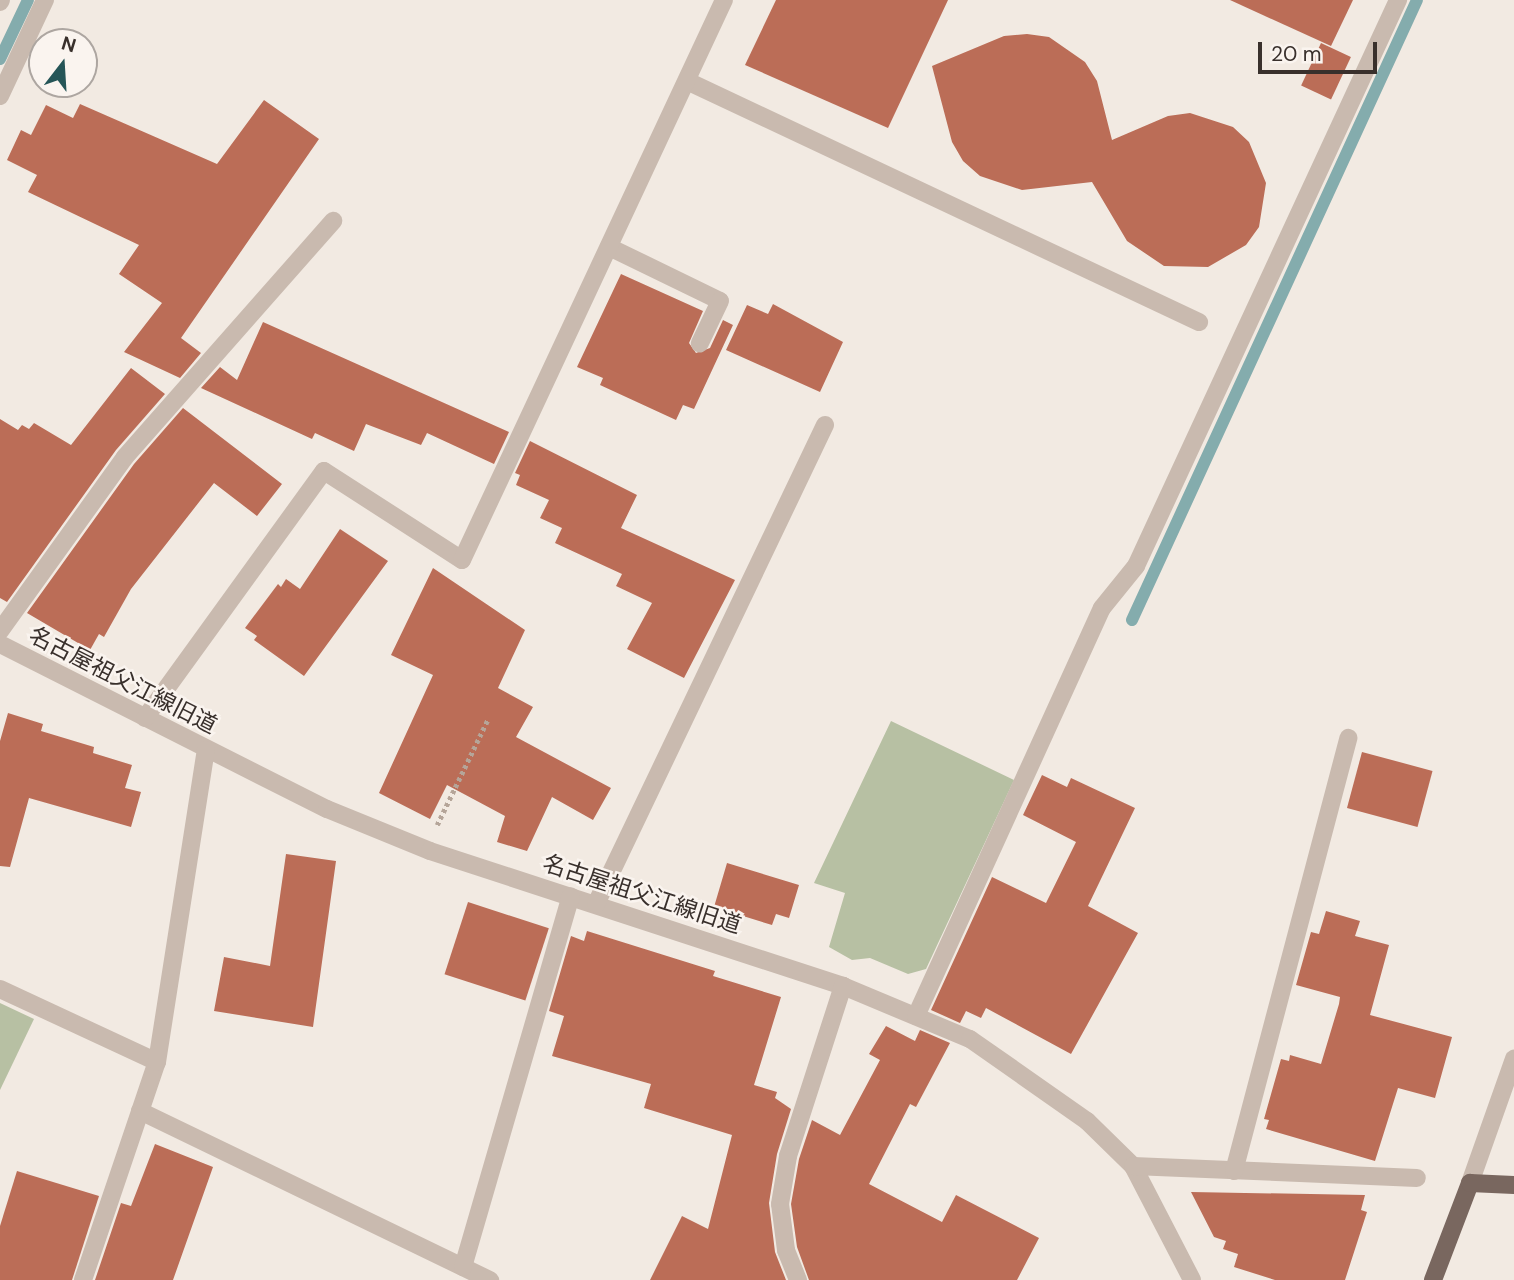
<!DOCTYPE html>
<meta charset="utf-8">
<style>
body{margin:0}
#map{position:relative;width:1514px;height:1280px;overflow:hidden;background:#f2eae2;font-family:"DM Sans","Noto Sans JP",sans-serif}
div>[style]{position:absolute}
.green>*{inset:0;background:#b7c0a3}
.stream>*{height:12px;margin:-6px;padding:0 6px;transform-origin:6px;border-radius:6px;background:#84acad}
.building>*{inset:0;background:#bb6d57;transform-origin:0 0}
.path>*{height:4.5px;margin-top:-2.25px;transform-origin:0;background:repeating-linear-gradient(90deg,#b5a599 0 3.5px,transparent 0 7px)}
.minor>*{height:18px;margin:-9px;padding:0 9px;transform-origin:9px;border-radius:9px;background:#c9baaf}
.major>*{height:18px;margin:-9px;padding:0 9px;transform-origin:9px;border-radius:9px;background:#79675f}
span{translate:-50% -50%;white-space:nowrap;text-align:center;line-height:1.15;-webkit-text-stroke:5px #faf4ef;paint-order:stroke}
.street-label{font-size:23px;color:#39302c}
.north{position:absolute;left:28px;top:28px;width:70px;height:70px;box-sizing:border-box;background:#faf4ef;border:2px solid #ada6a1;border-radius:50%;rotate:17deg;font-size:19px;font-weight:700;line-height:28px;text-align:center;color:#39302c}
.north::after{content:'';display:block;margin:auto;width:24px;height:32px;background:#255557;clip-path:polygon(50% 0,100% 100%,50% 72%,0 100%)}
.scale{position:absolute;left:1258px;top:42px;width:119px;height:32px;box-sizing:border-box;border:4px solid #39302c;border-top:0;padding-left:9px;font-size:21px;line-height:24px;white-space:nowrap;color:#39302c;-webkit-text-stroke:5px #faf4ef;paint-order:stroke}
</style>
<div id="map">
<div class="green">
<i style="clip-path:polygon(891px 721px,1014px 780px,926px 969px,908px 974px,870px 958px,852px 960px,829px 947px,845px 893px,814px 883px)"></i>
<i style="clip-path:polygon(0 1003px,34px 1019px,0 1090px)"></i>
</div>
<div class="stream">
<i style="left:0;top:59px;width:65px;rotate:-64.6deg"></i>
<i style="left:1132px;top:620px;width:682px;rotate:-65.31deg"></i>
</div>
<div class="building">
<i style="clip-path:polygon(776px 0,948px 0,888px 128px,745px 65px)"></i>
<i style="clip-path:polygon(1230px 0,1353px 0,1331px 46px)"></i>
<i style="clip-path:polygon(1027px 34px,1049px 37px,1085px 62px,1097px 81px,1112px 140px,1168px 116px,1190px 113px,1233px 127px,1249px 142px,1266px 183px,1259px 227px,1246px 245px,1208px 267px,1164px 266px,1127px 241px,1092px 182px,1022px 190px,980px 176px,963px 161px,952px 142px,932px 66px,1004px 36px)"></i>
<i style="left:1321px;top:43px;width:33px;height:47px;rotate:25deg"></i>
<i style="clip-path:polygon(264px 100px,319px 139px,181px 338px,201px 353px,180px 378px,124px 352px,162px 303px,119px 274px,139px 245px,28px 192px,37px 175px,7px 160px,21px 130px,31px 135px,46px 105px,73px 118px,80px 104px,217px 164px)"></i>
<i style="clip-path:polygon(621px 274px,703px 311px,689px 343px,696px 353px,710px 348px,723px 320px,733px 325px,694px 409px,683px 405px,676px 420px,600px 385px,603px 378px,577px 367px)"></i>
<i style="clip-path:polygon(773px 304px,843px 342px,820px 392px,726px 350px,747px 305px,768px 314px)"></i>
<i style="clip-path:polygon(263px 322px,509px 432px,494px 464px,427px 433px,421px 445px,366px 424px,354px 451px,315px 433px,312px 439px,201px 388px,220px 367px,237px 380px)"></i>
<i style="clip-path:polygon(131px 368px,165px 394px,116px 450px,7px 602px,0 598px,0 419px,18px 430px,22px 425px,29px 429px,34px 423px,71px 445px)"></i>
<i style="clip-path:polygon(183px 408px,282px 484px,257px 516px,214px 483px,131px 589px,104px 637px,99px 634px,90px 650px,27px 613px,134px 464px)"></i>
<i style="clip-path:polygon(530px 441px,637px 495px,621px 528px,735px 580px,684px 678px,627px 649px,652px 603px,616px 586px,622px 574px,555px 543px,562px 528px,540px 518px,549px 500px,516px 485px,520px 475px,515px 473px)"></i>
<i style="clip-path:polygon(340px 529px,388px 561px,304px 676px,254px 640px,257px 636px,245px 628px,278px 584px,281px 587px,286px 579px,300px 589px)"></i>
<i style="clip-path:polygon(433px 568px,525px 630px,498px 688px,533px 707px,516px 737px,611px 788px,593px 820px,552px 797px,527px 851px,497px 842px,505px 816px,447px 785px,430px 819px,379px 793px,433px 675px,391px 655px)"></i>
<i style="clip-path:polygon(8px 713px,43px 724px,41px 731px,94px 747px,93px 753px,132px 765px,125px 788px,141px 792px,131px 827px,29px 798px,10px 867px,0 866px,0 741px)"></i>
<i style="left:1362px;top:752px;width:73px;height:58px;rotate:15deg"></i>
<i style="clip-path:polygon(1042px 775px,1067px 787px,1071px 778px,1135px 808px,1088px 906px,1138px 933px,1071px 1054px,986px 1008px,981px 1018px,966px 1011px,960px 1023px,931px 1010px,992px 877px,1046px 903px,1076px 842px,1023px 815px)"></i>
<i style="clip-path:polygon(286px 854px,336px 861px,313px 1027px,214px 1011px,224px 957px,270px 966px)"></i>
<i style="clip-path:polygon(727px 863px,799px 885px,789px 918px,776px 914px,772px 925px,714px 907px)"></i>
<i style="left:468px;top:902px;width:85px;height:76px;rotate:18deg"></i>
<i style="clip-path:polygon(1326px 911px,1360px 921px,1355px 936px,1389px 945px,1370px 1015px,1452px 1037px,1435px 1098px,1398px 1088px,1375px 1161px,1266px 1129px,1269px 1120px,1264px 1119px,1281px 1059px,1289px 1061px,1290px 1055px,1321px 1064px,1339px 1004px,1340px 997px,1296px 985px,1311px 932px,1319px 934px)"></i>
<i style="clip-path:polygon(587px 931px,715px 971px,713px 976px,781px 997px,754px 1085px,777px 1092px,775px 1098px,791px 1109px,777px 1154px,769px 1203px,775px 1252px,786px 1280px,650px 1280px,682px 1216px,708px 1229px,732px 1135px,644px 1108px,651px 1084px,552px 1056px,564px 1016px,549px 1011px,571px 936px,584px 941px)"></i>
<i style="clip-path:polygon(886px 1026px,915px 1041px,920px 1030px,950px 1043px,916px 1107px,910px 1104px,869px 1184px,942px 1222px,956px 1195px,1039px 1238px,1017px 1280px,809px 1280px,797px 1247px,791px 1204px,799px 1159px,812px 1120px,840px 1135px,880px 1060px,869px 1054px)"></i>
<i style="clip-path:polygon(155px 1144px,213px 1167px,173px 1280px,95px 1280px,121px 1203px,131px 1206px)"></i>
<i style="clip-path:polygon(17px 1171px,99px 1196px,72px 1280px,0 1280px,0 1226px)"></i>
<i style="clip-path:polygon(1191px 1192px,1365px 1195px,1361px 1210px,1367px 1212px,1345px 1280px,1275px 1280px,1234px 1267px,1238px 1254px,1223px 1249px,1226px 1241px,1214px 1237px)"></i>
</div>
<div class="path">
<i style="left:437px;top:825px;width:118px;rotate:-64.3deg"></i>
</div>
<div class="minor">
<i style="left:0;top:2px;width:2px;rotate:-63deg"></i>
<i style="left:687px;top:81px;width:566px;rotate:25.21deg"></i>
<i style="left:0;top:96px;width:106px;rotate:-64.9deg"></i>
<i style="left:609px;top:247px;width:123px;rotate:25.9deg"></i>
<i style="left:720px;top:301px;width:47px;rotate:115.5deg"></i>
<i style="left:0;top:631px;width:214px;rotate:-54.3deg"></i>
<i style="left:125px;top:457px;width:315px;rotate:-48.6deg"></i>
<i style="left:0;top:644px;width:366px;rotate:26.8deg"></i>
<i style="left:327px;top:809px;width:111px;rotate:22.2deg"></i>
<i style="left:430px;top:851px;width:435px;rotate:18.1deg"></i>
<i style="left:843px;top:986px;width:138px;rotate:22.7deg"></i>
<i style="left:970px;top:1039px;width:143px;rotate:35deg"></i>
<i style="left:1087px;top:1121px;width:64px;rotate:44.4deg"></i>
<i style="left:1133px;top:1166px;width:128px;rotate:62.6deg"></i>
<i style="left:145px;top:718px;width:305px;rotate:-54.1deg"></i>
<i style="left:324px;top:471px;width:164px;rotate:32.8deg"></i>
<i style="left:462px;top:560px;width:618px;rotate:-64.93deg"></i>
<i style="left:596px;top:904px;width:531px;rotate:-64.45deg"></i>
<i style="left:0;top:989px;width:173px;rotate:24.9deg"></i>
<i style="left:916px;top:1016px;width:448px;rotate:-65.5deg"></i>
<i style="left:1102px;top:608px;width:54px;rotate:-51deg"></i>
<i style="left:1136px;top:566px;width:624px;rotate:-65.16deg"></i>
<i style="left:140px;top:1111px;width:389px;rotate:25.8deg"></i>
<i style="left:1133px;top:1166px;width:284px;rotate:2.4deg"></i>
<i style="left:1234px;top:1171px;width:448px;rotate:-75.2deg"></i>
<i style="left:1470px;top:1183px;width:132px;rotate:-70.5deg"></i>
<i style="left:463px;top:1267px;width:386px;rotate:-73.8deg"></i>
<i style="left:83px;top:1280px;width:230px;rotate:-71.3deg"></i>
<i style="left:157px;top:1062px;width:316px;rotate:-81.1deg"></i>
<i style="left:798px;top:1280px;width:32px;rotate:-112deg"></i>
<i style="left:786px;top:1250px;width:46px;rotate:-97.4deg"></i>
<i style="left:780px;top:1204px;width:49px;rotate:-80.5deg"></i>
<i style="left:788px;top:1156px;width:179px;rotate:-72.1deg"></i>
</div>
<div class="major">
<i style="left:1433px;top:1280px;width:104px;rotate:-69.1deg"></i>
<i style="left:1470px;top:1183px;width:44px;rotate:2.6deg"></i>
</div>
<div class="street-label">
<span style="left:123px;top:680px;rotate:27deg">名古屋祖父江線旧道</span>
<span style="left:642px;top:894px;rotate:18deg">名古屋祖父江線旧道</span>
</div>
<div class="north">N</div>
<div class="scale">20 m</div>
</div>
